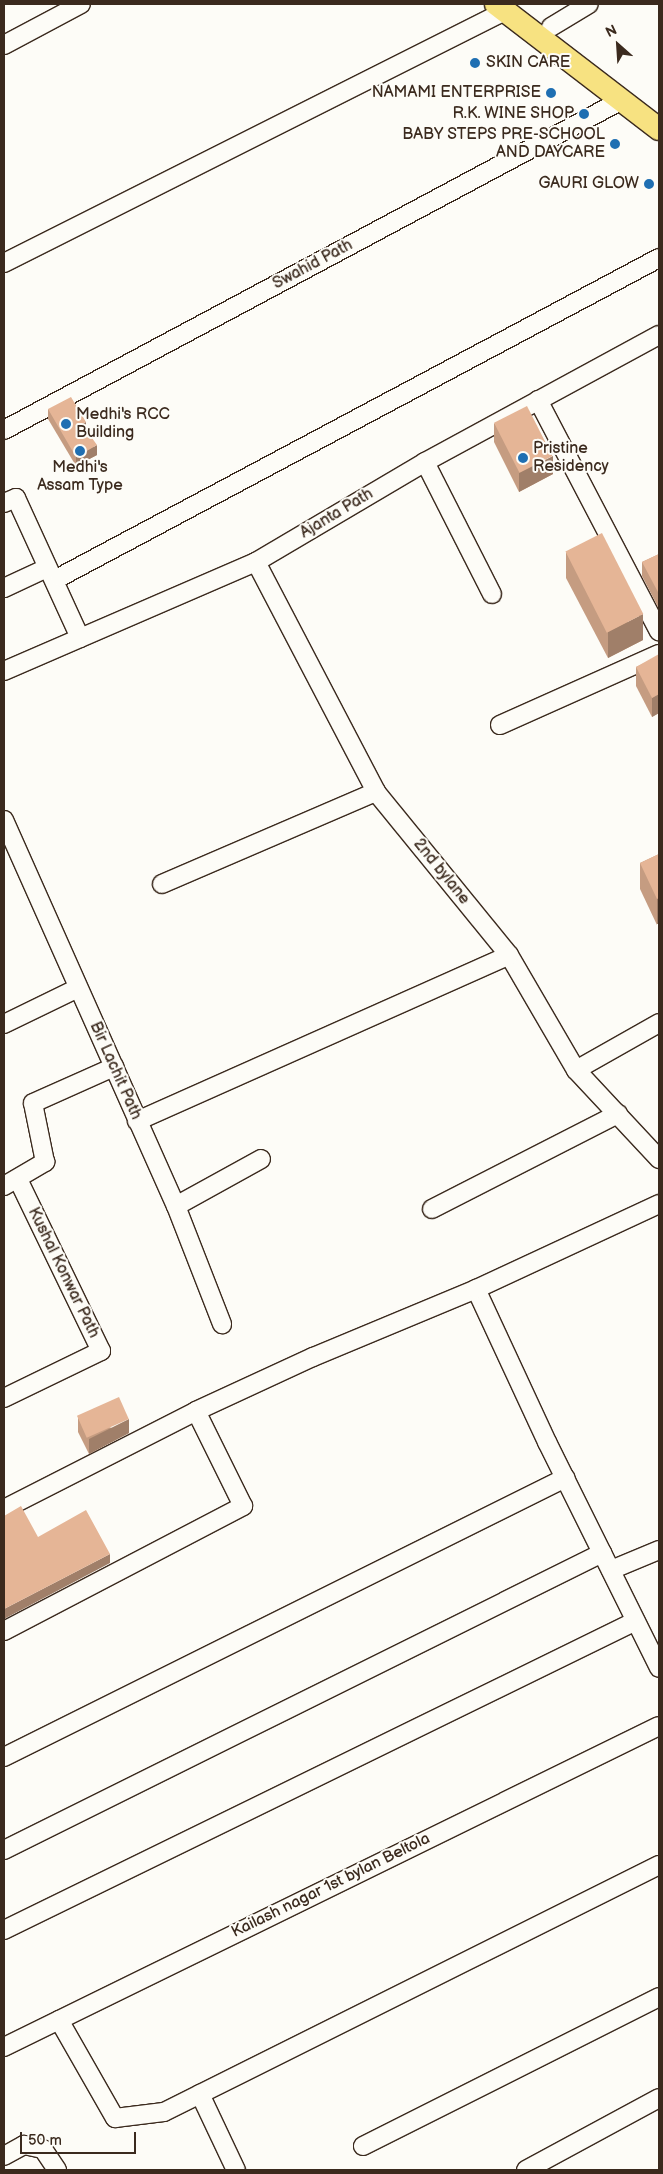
<!DOCTYPE html>
<style>
body{margin:0}
#map{position:relative;width:663px;height:2174px;overflow:hidden;background:#fdfcf7;font-family:"Balsamiq Sans",sans-serif}
div>[style]{position:absolute}
.roads{filter:drop-shadow(1px 0 #3b2a1e) drop-shadow(-1px 0 #3b2a1e) drop-shadow(0 1px #3b2a1e) drop-shadow(0 -1px #3b2a1e)}
.minor>*{height:18px;margin:-9px;padding:0 9px;transform-origin:9px;border-radius:9px;background:#fdfcf7}
.major>*{height:22px;margin:-11px;padding:0 11px;transform-origin:11px;border-radius:11px;background:#f7e281}
.wall>*{inset:0;background:#c59c81}
.shaded-wall>*{inset:0;background:#a07f69;transform-origin:0 0}
.building>*{inset:0;background:#e5b596;transform-origin:0 0}
.dots>*{width:14px;height:14px;translate:-50% -50%;box-sizing:border-box;border:2px solid #fdfcf7;border-radius:50%}
span{translate:-50% -50%;white-space:nowrap;text-align:center;line-height:1.15;-webkit-text-stroke:4px #fdfcf7;paint-order:stroke}
.poi-label{font-size:16px;color:#3b2a1e}
.left{translate:0 -50%;text-align:left}
.right{translate:-100% -50%;text-align:right}
.street-label{font-size:16px;color:#3b2a1e}
.frame{position:absolute;inset:0;border:5px solid #3b2a1e;pointer-events:none}
.north{position:absolute;left:593px;top:20px;width:50px;height:50px;-webkit-text-stroke:4px #fdfcf7;paint-order:stroke;rotate:334deg;font-size:14px;font-weight:700;line-height:20px;text-align:center;color:#3b2a1e}
.north::after{content:'';display:block;margin:auto;width:18px;height:22px;background:#3b2a1e;clip-path:polygon(50% 0,100% 100%,50% 72%,0 100%)}
.scale{position:absolute;left:20px;top:2132px;width:116px;height:22px;box-sizing:border-box;border:2px solid #3b2a1e;border-top:0;padding-left:6px;font-size:15px;line-height:18px;white-space:nowrap;color:#3b2a1e;-webkit-text-stroke:4px #fdfcf7;paint-order:stroke}
</style>
<div id="map">
<div class="roads">
<div class="minor">
<i style="left:551px;top:27px;width:44px;rotate:-31.2deg"></i>
<i style="left:4px;top:45px;width:87px;rotate:-28deg"></i>
<i style="left:4px;top:263px;width:561px;rotate:-26.7deg"></i>
<i style="left:538px;top:400px;width:261px;rotate:62.4deg"></i>
<i style="left:4px;top:430px;width:701px;rotate:-28.1deg"></i>
<i style="left:425px;top:462px;width:148px;rotate:63.1deg"></i>
<i style="left:4px;top:503px;width:13px;rotate:-23deg"></i>
<i style="left:16px;top:498px;width:154px;rotate:65.4deg"></i>
<i style="left:256px;top:562px;width:259px;rotate:62.4deg"></i>
<i style="left:376px;top:792px;width:210px;rotate:50.8deg"></i>
<i style="left:509px;top:955px;width:133px;rotate:59.8deg"></i>
<i style="left:576px;top:1070px;width:122px;rotate:47deg"></i>
<i style="left:60px;top:577px;width:679px;rotate:-28.04deg"></i>
<i style="left:4px;top:588px;width:47px;rotate:-24.9deg"></i>
<i style="left:4px;top:671px;width:275px;rotate:-23.4deg"></i>
<i style="left:256px;top:562px;width:196px;rotate:-30.6deg"></i>
<i style="left:425px;top:462px;width:266px;rotate:-28.5deg"></i>
<i style="left:500px;top:725px;width:174px;rotate:-24.1deg"></i>
<i style="left:4px;top:820px;width:423px;rotate:66deg"></i>
<i style="left:176px;top:1206px;width:127px;rotate:68.7deg"></i>
<i style="left:162px;top:884px;width:233px;rotate:-23.3deg"></i>
<i style="left:4px;top:1024px;width:82px;rotate:-25.9deg"></i>
<i style="left:576px;top:1070px;width:95px;rotate:-29.5deg"></i>
<i style="left:137px;top:1121px;width:407px;rotate:-24deg"></i>
<i style="left:4px;top:1186px;width:48px;rotate:-30.3deg"></i>
<i style="left:45px;top:1162px;width:60px;rotate:-101.5deg"></i>
<i style="left:33px;top:1103px;width:89px;rotate:-24deg"></i>
<i style="left:176px;top:1206px;width:97px;rotate:-28.9deg"></i>
<i style="left:432px;top:1209px;width:209px;rotate:-27.1deg"></i>
<i style="left:476px;top:1289px;width:169px;rotate:65.1deg"></i>
<i style="left:547px;top:1442px;width:252px;rotate:63.6deg"></i>
<i style="left:4px;top:1398px;width:108px;rotate:-25.9deg"></i>
<i style="left:101px;top:1351px;width:191px;rotate:-115.8deg"></i>
<i style="left:4px;top:1509px;width:216px;rotate:-27deg"></i>
<i style="left:196px;top:1411px;width:129px;rotate:-24.8deg"></i>
<i style="left:313px;top:1357px;width:177px;rotate:-22.6deg"></i>
<i style="left:476px;top:1289px;width:202px;rotate:-24.9deg"></i>
<i style="left:611px;top:1570px;width:52px;rotate:-22.6deg"></i>
<i style="left:4px;top:1631px;width:270px;rotate:-27.6deg"></i>
<i style="left:243px;top:1506px;width:106px;rotate:-116.3deg"></i>
<i style="left:4px;top:1757px;width:627px;rotate:-26.44deg"></i>
<i style="left:4px;top:1850px;width:668px;rotate:-26.41deg"></i>
<i style="left:4px;top:1930px;width:703px;rotate:-26.06deg"></i>
<i style="left:59px;top:2020px;width:113px;rotate:60.3deg"></i>
<i style="left:115px;top:2118px;width:49px;rotate:-7deg"></i>
<i style="left:164px;top:2112px;width:553px;rotate:-26.52deg"></i>
<i style="left:4px;top:2047px;width:729px;rotate:-26.11deg"></i>
<i style="left:200px;top:2094px;width:84px;rotate:64.7deg"></i>
<i style="left:363px;top:2146px;width:331px;rotate:-26.7deg"></i>
<i style="left:4px;top:2156px;width:23px;rotate:-29deg"></i>
<i style="left:24px;top:2145px;width:19px;rotate:12deg"></i>
<i style="left:43px;top:2149px;width:25px;rotate:56deg"></i>
<i style="left:526px;top:2170px;width:151px;rotate:-28.4deg"></i>
</div>
<div class="major">
<i style="left:496px;top:4px;width:205px;rotate:37.5deg"></i>
</div>
</div>
<div class="wall">
<i style="clip-path:polygon(48px 409px,86px 429px,97px 455px,76px 466px,48px 419px)"></i>
<i style="clip-path:polygon(494px 423px,553px 474px,519px 492px,494px 442px)"></i>
<i style="clip-path:polygon(566px 552px,643px 640px,608px 658px,566px 578px)"></i>
<i style="clip-path:polygon(659px 554px,659px 609px,642px 576px,642px 562px)"></i>
<i style="clip-path:polygon(659px 656px,659px 713px,652px 717px,636px 686px,636px 667px)"></i>
<i style="clip-path:polygon(659px 854px,657px 925px,640px 889px,640px 863px)"></i>
<i style="clip-path:polygon(78px 1418px,129px 1433px,89px 1454px,78px 1432px)"></i>
</div>
<div class="shaded-wall">
<i style="clip-path:polygon(86px 422px,86px 432px,82px 424px)"></i>
<i style="clip-path:polygon(97px 445px,97px 455px,76px 466px,76px 457px)"></i>
<i style="clip-path:polygon(553px 456px,553px 474px,519px 492px,519px 473px)"></i>
<i style="clip-path:polygon(643px 614px,643px 640px,608px 658px,608px 632px)"></i>
<i style="clip-path:polygon(659px 694px,659px 713px,652px 717px,652px 698px)"></i>
<i style="left:659px;top:898px;width:26px;height:2px;rotate:90deg"></i>
<i style="clip-path:polygon(129px 1419px,129px 1433px,89px 1454px,89px 1439px)"></i>
<i style="clip-path:polygon(110px 1554px,110px 1563px,4px 1619px,4px 1609px)"></i>
</div>
<div class="building">
<i style="clip-path:polygon(71px 397px,86px 422px,82px 424px,97px 445px,76px 457px,48px 409px)"></i>
<i style="left:527px;top:406px;width:56px;height:37px;rotate:63deg"></i>
<i style="left:602px;top:533px;width:91px;height:41px;rotate:63deg"></i>
<i style="clip-path:polygon(659px 554px,659px 594px,642px 562px)"></i>
<i style="clip-path:polygon(659px 654px,659px 694px,652px 698px,636px 667px)"></i>
<i style="clip-path:polygon(659px 854px,659px 898px,657px 899px,640px 863px)"></i>
<i style="left:119px;top:1397px;width:24px;height:46px;rotate:66deg"></i>
<i style="clip-path:polygon(21px 1506px,38px 1537px,86px 1510px,110px 1554px,4px 1609px,4px 1516px)"></i>
</div>
<div class="dots">
<i style="left:475px;top:63px;background:#1f6fb2"></i>
<i style="left:551px;top:93px;background:#1f6fb2"></i>
<i style="left:584px;top:114px;background:#1f6fb2"></i>
<i style="left:615px;top:144px;background:#1f6fb2"></i>
<i style="left:649px;top:184px;background:#1f6fb2"></i>
<i style="left:66px;top:424px;background:#1f6fb2"></i>
<i style="left:80px;top:451px;background:#1f6fb2"></i>
<i style="left:523px;top:458px;background:#1f6fb2"></i>
</div>
<div class="poi-label">
<span class="left" style="left:486px;top:63px">SKIN CARE</span>
<span class="right" style="left:541px;top:93px">NAMAMI ENTERPRISE</span>
<span class="right" style="left:574px;top:114px">R.K. WINE SHOP</span>
<span class="right" style="left:605px;top:144px">BABY STEPS PRE-SCHOOL<br>AND DAYCARE</span>
<span class="right" style="left:639px;top:184px">GAURI GLOW</span>
<span class="left" style="left:76px;top:424px">Medhi's RCC<br>Building</span>
<span class="left" style="left:533px;top:458px">Pristine<br>Residency</span>
<span style="left:80px;top:477px">Medhi's<br>Assam Type</span>
</div>
<div class="street-label">
<span style="left:313px;top:265px;rotate:-28deg">Swahid Path</span>
<span style="left:337px;top:514px;rotate:-31deg">Ajanta Path</span>
<span style="left:441px;top:872px;rotate:51deg">2nd bylane</span>
<span style="left:115px;top:1071px;rotate:66deg">Bir Lachit Path</span>
<span style="left:63px;top:1273px;rotate:64deg">Kushal Konwar Path</span>
<span style="left:331px;top:1886px;rotate:-26deg">Kailash nagar 1st bylan Beltola</span>
</div>
<div class="frame"></div>
<div class="north">N</div>
<div class="scale">50 m</div>
</div>
